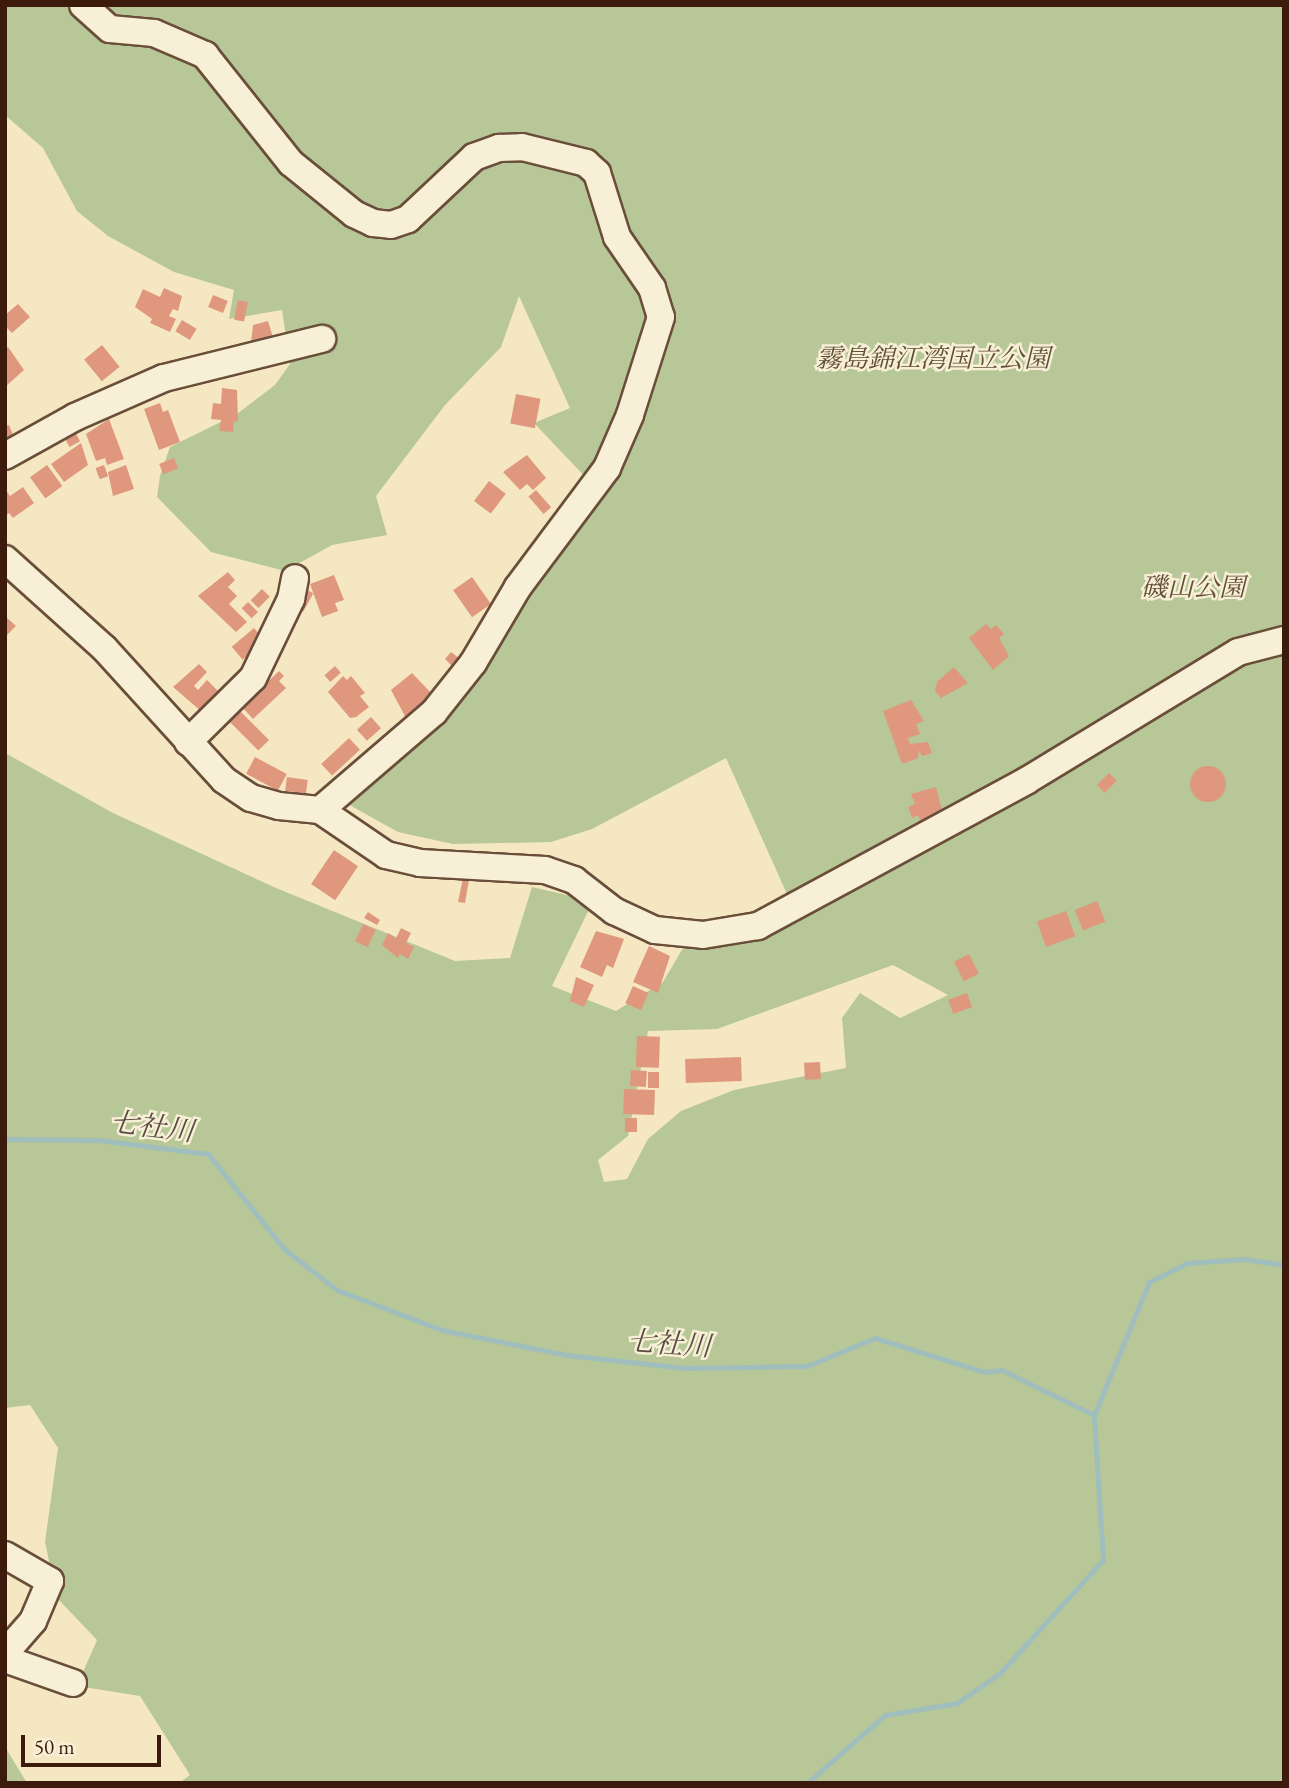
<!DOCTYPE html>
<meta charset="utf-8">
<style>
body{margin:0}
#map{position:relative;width:1289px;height:1788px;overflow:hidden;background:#f5e7c2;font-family:"EB Garamond","Noto Serif JP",serif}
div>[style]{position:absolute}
.green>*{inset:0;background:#b7c797}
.stream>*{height:5px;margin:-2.5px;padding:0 2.5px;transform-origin:2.5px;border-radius:2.5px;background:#a0bebd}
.building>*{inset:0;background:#df987d;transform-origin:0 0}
.round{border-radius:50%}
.roads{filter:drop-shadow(2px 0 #6a4e3a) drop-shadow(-2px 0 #6a4e3a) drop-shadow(0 2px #6a4e3a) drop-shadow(0 -2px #6a4e3a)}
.minor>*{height:26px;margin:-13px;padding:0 13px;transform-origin:13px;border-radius:13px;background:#f8efd7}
span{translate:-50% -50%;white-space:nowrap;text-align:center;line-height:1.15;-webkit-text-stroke:5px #f8efd7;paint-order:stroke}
.park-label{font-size:26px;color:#614f36;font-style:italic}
.water-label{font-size:28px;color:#5a4c42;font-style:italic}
.frame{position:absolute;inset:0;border:7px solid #3c1b0d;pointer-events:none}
.scale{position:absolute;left:21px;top:1735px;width:140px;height:32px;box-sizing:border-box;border:4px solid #3c1b0d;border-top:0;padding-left:9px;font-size:21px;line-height:24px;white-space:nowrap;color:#3c1b0d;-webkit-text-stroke:5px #f8efd7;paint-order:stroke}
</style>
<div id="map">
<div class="green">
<i style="clip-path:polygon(evenodd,5px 5px,1284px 5px,1284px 1783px,179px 1783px,190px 1775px,140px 1696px,77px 1686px,97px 1640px,57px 1598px,45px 1542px,58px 1448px,30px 1405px,5px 1408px,5px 753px,113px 813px,276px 888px,455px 961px,510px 958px,532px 887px,593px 901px,552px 986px,616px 1011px,663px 982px,690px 936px,795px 912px,726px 758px,592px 829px,551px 842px,453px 844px,398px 832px,346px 803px,413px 751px,459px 698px,589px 504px,590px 482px,534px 423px,570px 408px,519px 296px,501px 347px,445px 405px,376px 496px,387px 535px,332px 545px,285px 571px,211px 552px,157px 497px,160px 476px,170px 447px,237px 414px,275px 385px,290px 364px,282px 310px,229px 319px,234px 290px,174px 272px,108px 236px,77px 211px,43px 148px,5px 115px,5px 5px,893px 965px,948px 995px,900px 1018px,860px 993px,842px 1018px,846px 1068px,734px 1090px,681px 1111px,648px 1139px,627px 1179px,604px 1182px,598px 1160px,628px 1136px,648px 1031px,717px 1029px,893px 965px)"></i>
<i style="clip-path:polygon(5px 1747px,27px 1783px,5px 1783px)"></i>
</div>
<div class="stream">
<i style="left:5px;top:1139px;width:94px;rotate:0.6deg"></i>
<i style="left:99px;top:1140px;width:110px;rotate:7.3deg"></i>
<i style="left:208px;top:1154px;width:122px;rotate:51.3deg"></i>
<i style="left:284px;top:1249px;width:67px;rotate:37.7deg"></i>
<i style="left:337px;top:1290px;width:112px;rotate:20.9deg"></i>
<i style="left:442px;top:1330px;width:127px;rotate:11.3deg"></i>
<i style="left:567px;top:1355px;width:118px;rotate:6.3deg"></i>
<i style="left:684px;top:1368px;width:123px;rotate:-0.9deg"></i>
<i style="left:807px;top:1366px;width:74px;rotate:-22.4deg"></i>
<i style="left:875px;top:1338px;width:114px;rotate:17.3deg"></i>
<i style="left:984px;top:1372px;width:18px;rotate:-6deg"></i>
<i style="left:1002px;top:1370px;width:102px;rotate:26.1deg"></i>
<i style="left:1094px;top:1415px;width:144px;rotate:-67.5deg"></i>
<i style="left:1149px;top:1282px;width:42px;rotate:-26.6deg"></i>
<i style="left:1187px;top:1263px;width:57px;rotate:-4deg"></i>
<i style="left:1244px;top:1259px;width:40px;rotate:8.5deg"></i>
<i style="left:807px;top:1783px;width:103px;rotate:-41.1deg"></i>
<i style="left:885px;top:1715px;width:73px;rotate:-9.5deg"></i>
<i style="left:957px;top:1703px;width:52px;rotate:-34.9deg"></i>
<i style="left:1000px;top:1673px;width:153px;rotate:-47.7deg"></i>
<i style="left:1103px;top:1560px;width:145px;rotate:-93.6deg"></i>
</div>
<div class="building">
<i style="clip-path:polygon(164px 288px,182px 296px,178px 311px,173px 309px,169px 316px,176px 319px,170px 332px,150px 323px,152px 319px,135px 307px,143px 289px,160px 297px)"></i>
<i style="left:213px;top:295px;width:16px;height:13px;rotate:22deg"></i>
<i style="left:238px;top:300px;width:10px;height:20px;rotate:11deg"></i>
<i style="clip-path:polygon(18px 304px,30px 317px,12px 333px,5px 326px,5px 315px)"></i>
<i style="left:182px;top:320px;width:17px;height:13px;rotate:31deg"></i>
<i style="clip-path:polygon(268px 321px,274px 341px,251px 343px,253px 325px)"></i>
<i style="left:102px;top:345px;width:28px;height:23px;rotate:51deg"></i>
<i style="clip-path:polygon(8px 347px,24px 370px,5px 387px,5px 350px)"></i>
<i style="clip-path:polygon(222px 388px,237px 390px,238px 422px,234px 421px,233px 432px,219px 431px,221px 420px,211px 419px,213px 403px,221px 404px)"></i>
<i style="left:516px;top:394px;width:25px;height:30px;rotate:11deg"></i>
<i style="clip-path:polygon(160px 403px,163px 412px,168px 410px,180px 442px,159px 450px,144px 409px)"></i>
<i style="clip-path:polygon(109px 419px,124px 459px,107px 465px,105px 458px,96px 461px,86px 434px)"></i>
<i style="clip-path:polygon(9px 425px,16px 442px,5px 446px,5px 426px)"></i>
<i style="left:73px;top:428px;width:15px;height:12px;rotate:62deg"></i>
<i style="clip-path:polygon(81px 443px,88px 465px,64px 482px,51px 464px)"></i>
<i style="clip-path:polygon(527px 455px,546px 478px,533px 490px,527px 484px,520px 490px,503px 472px)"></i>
<i style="left:174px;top:458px;width:11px;height:16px;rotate:68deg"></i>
<i style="left:47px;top:465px;width:26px;height:21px;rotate:54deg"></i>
<i style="left:104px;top:465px;width:12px;height:9px;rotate:70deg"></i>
<i style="clip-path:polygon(126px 465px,134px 489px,113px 496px,108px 472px)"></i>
<i style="left:489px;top:481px;width:21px;height:25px;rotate:37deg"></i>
<i style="clip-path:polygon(23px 487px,34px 503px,13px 518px,9px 513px,5px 516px,5px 489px,10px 496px)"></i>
<i style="left:536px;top:490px;width:23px;height:10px;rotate:49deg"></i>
<i style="clip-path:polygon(228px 572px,235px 580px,228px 587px,237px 596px,229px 604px,247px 622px,236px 632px,198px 596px)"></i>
<i style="clip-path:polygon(334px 575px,344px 600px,335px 603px,338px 611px,322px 617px,310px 584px)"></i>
<i style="left:472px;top:577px;width:33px;height:23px;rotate:55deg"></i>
<i style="left:302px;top:587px;width:13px;height:21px;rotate:29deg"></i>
<i style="left:262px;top:589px;width:11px;height:16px;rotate:45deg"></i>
<i style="left:248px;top:602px;width:14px;height:9px;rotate:45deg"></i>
<i style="clip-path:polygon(5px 616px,16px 626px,5px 637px)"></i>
<i style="clip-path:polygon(986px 624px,991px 629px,996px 625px,1004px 634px,999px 638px,1009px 656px,993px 670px,969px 638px)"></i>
<i style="left:254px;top:628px;width:17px;height:29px;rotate:50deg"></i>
<i style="clip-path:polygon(451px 652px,460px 659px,453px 667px,445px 659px)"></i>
<i style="clip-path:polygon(199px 664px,207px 672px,194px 686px,198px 690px,207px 680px,220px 693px,202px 712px,173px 687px)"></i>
<i style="left:335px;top:666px;width:9px;height:14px;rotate:49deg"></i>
<i style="clip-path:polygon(954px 667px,968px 683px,941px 698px,935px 691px,937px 682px)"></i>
<i style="clip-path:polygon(279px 671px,284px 676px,279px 681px,286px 688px,253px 719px,242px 707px)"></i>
<i style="clip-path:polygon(412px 673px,432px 694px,406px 718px,391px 690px)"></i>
<i style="clip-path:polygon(343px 676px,347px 680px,351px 676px,365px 693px,360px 696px,369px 707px,356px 717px,350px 718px,328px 692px)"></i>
<i style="clip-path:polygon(911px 700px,924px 721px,916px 724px,920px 734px,908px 738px,910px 744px,928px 742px,932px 753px,922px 756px,919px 750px,918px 758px,902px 764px,883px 711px)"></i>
<i style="left:240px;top:711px;width:41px;height:15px;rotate:45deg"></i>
<i style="left:371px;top:717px;width:15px;height:19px;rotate:48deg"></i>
<i style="left:349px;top:738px;width:16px;height:38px;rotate:47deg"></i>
<i style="left:255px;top:757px;width:36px;height:19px;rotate:28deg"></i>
<i class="round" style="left:1190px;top:766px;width:36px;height:36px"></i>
<i style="left:1109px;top:773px;width:11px;height:17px;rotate:45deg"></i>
<i style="left:287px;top:777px;width:21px;height:14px;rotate:8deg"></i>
<i style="clip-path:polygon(936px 787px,945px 821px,924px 831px,918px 815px,912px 818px,908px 807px,915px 804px,911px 794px)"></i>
<i style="left:334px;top:850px;width:29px;height:41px;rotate:34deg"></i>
<i style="clip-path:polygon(463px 878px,469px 880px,465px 903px,458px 902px)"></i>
<i style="left:1097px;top:901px;width:22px;height:24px;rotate:68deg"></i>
<i style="left:1066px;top:911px;width:27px;height:31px;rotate:70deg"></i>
<i style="clip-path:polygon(368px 912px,380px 920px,377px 925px,364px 918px)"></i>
<i style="left:363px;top:924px;width:14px;height:19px;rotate:25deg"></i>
<i style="clip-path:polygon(401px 928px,411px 933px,406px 943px,414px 947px,408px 959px,400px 954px,398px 958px,382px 945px,388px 933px,396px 938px)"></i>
<i style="clip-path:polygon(596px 931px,624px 939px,613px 968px,607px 965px,602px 977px,580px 967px)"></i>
<i style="clip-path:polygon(649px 946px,670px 956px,658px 993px,633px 982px)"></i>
<i style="left:969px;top:954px;width:22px;height:17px;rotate:63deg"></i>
<i style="clip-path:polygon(576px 977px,594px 985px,584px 1007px,570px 1001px)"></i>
<i style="left:633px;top:986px;width:17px;height:19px;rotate:24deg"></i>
<i style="left:967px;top:993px;width:15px;height:20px;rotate:70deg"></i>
<i style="left:637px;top:1036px;width:23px;height:31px;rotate:2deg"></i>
<i style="left:741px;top:1057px;width:24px;height:56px;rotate:88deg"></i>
<i style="left:820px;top:1062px;width:17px;height:16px;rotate:87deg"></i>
<i style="left:631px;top:1070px;width:16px;height:16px;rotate:4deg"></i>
<i style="left:648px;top:1072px;width:11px;height:16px"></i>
<i style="left:624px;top:1089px;width:31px;height:25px;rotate:2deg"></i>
<i style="left:625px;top:1118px;width:12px;height:14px"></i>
</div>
<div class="roads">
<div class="minor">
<i style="left:83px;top:5px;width:36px;rotate:42deg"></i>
<i style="left:110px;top:29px;width:44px;rotate:5.2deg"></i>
<i style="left:154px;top:33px;width:56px;rotate:23.3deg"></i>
<i style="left:205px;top:55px;width:138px;rotate:51.5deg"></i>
<i style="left:291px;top:163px;width:81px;rotate:39deg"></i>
<i style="left:354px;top:214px;width:21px;rotate:25deg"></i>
<i style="left:373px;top:223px;width:18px;rotate:6deg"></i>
<i style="left:391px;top:225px;width:18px;rotate:-19deg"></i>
<i style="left:408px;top:219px;width:91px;rotate:-43.2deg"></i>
<i style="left:474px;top:157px;width:27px;rotate:-20deg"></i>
<i style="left:499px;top:148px;width:23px;rotate:-2deg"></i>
<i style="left:522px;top:147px;width:66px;rotate:14deg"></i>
<i style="left:586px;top:163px;width:15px;rotate:42deg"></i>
<i style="left:597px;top:173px;width:67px;rotate:72.6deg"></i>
<i style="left:617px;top:237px;width:62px;rotate:55.5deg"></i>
<i style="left:652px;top:288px;width:30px;rotate:73deg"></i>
<i style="left:661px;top:317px;width:103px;rotate:107.6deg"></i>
<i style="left:630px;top:415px;width:58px;rotate:113.5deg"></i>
<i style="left:607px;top:468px;width:149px;rotate:126.8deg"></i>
<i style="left:518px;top:587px;width:88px;rotate:120.6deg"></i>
<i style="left:473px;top:663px;width:63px;rotate:128.5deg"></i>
<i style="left:434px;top:712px;width:150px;rotate:139.3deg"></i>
<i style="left:5px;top:456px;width:80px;rotate:-29.1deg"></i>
<i style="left:75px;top:417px;width:97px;rotate:-23.7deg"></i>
<i style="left:164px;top:378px;width:163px;rotate:-13.9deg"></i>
<i style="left:5px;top:559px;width:133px;rotate:42deg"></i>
<i style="left:104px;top:648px;width:178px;rotate:47.7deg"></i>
<i style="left:224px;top:780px;width:32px;rotate:34deg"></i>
<i style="left:251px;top:798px;width:29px;rotate:16deg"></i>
<i style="left:279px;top:806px;width:41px;rotate:5.6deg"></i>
<i style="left:320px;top:810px;width:80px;rotate:34.3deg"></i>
<i style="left:386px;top:855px;width:35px;rotate:13deg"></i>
<i style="left:420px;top:863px;width:125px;rotate:3.2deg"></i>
<i style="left:545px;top:870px;width:31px;rotate:19deg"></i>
<i style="left:574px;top:880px;width:51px;rotate:37.8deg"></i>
<i style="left:614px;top:911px;width:45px;rotate:24.9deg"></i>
<i style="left:655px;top:930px;width:48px;rotate:5.9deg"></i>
<i style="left:703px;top:935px;width:56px;rotate:-9.3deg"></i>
<i style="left:758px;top:926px;width:305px;rotate:-28.4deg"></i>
<i style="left:1026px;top:781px;width:248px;rotate:-31.3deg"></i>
<i style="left:1238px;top:652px;width:48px;rotate:-14.6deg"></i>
<i style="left:188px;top:742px;width:91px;rotate:-44.6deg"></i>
<i style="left:253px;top:678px;width:88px;rotate:-64.3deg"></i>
<i style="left:291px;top:599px;width:21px;rotate:-79deg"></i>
<i style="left:5px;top:1555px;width:52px;rotate:30deg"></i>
<i style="left:50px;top:1581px;width:43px;rotate:113deg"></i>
<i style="left:33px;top:1621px;width:43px;rotate:131.2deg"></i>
<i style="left:5px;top:1659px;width:72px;rotate:19.4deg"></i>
</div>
</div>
<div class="park-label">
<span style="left:933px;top:359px">霧島錦江湾国立公園</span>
<span style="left:1193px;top:588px">磯山公園</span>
</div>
<div class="water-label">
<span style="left:152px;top:1126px;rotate:7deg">七社川</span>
<span style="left:669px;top:1343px;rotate:4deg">七社川</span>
</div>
<div class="frame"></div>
<div class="scale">50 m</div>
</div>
